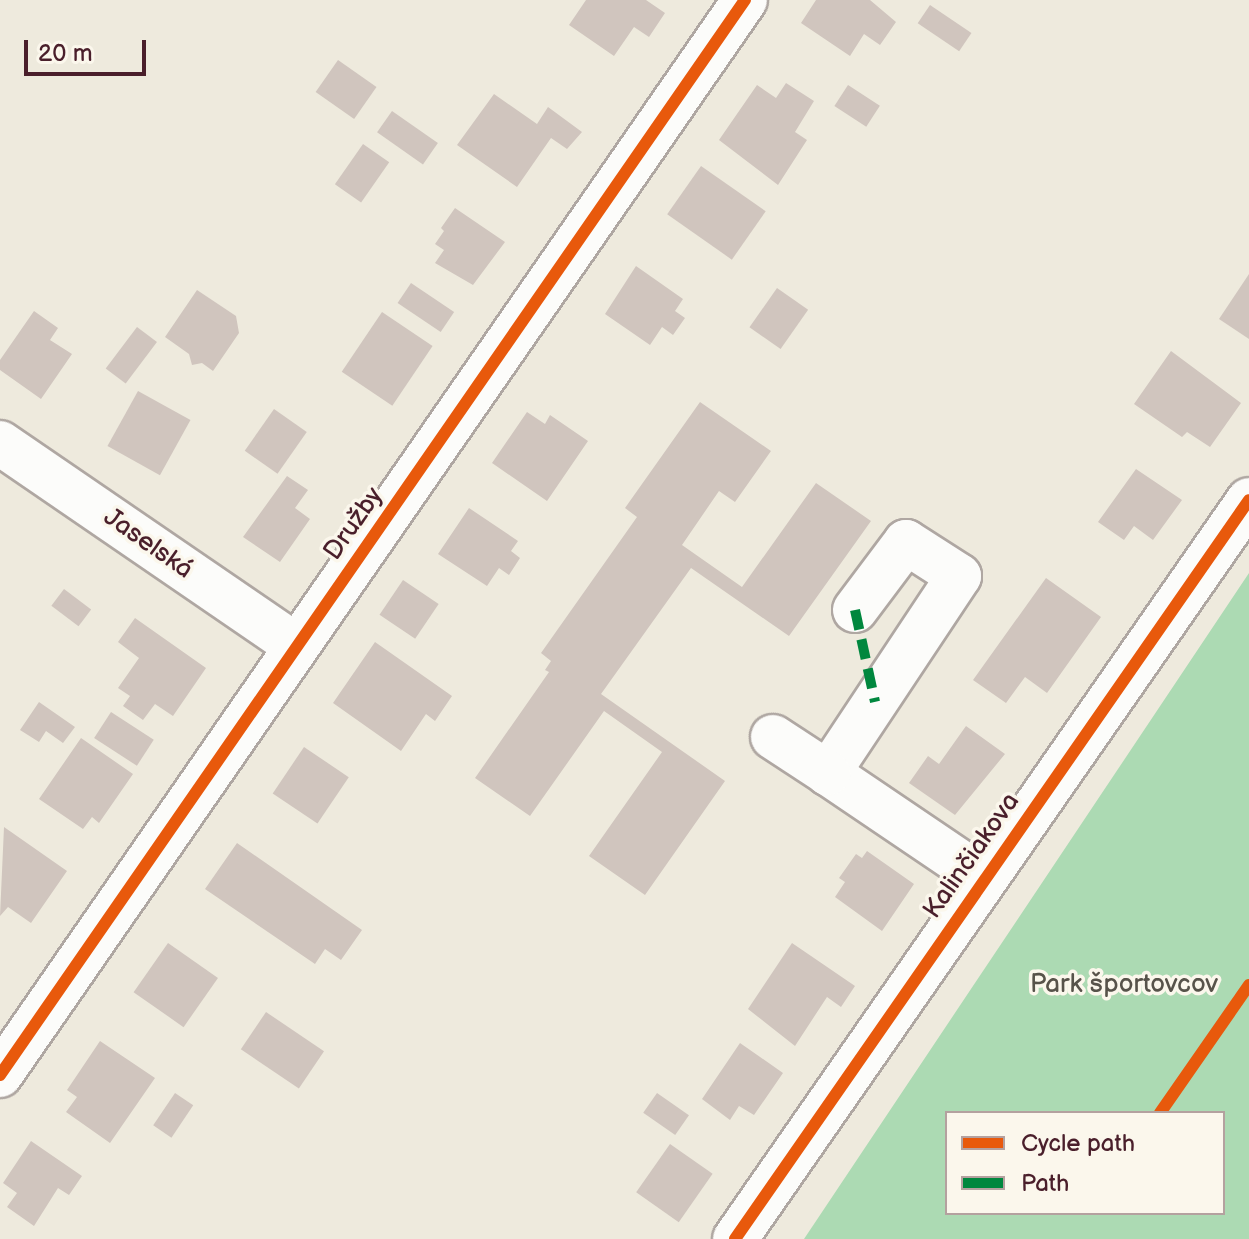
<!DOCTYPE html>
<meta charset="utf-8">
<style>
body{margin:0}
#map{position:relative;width:1249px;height:1239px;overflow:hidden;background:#eeeadd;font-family:"Balsamiq Sans",sans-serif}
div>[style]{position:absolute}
.green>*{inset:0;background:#acdab3}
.building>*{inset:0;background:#d0c5be;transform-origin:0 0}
.roads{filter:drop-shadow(2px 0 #afa7a2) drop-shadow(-2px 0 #afa7a2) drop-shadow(0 2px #afa7a2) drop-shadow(0 -2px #afa7a2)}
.minor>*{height:44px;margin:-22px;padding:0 22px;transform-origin:22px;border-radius:22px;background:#fcfcfa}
.quiet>*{height:10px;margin-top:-5px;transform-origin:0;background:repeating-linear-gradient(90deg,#00873e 0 20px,transparent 0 30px)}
.cycleway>*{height:12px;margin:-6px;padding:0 6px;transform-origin:6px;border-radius:6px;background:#e8590c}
span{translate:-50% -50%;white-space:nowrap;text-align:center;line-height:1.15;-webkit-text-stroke:7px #fbf7ec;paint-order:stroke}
.street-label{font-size:26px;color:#4a1f2b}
.park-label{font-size:26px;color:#57534a}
.legend{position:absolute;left:945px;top:1111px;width:280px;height:104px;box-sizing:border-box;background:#fbf7ec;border:2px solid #b4a19f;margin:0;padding:10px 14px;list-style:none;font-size:24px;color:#4a1f2b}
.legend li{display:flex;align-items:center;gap:16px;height:40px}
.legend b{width:40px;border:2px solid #b4a19f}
.scale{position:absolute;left:24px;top:40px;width:122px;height:36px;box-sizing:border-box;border:4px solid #4a1f2b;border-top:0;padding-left:10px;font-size:24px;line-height:28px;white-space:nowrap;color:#4a1f2b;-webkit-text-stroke:6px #fbf7ec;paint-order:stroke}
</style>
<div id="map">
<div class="green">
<i style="clip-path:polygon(evenodd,1249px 573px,1249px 1239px,804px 1239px,981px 974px,1249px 573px,947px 1113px,1223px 1113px,1223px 1213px,947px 1213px,947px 1113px)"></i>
</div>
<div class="building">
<i style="clip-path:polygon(586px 0,646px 0,665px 13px,649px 37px,634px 27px,614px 56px,569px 25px)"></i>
<i style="clip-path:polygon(816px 0,870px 0,896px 22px,880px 45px,864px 34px,850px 56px,801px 23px)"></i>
<i style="left:930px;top:5px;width:50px;height:22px;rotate:34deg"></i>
<i style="left:338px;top:60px;width:47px;height:39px;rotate:35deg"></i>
<i style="clip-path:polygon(786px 83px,814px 101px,795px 132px,807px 140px,778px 185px,719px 140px,757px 85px,776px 98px)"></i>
<i style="left:848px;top:85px;width:38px;height:25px;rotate:33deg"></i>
<i style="clip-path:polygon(494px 94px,537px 124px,548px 107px,582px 132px,567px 149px,551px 138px,517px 187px,457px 145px)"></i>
<i style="left:392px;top:111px;width:56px;height:26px;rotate:35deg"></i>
<i style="left:363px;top:144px;width:32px;height:49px;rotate:35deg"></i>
<i style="left:701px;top:166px;width:79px;height:59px;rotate:35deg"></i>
<i style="clip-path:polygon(455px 208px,505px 242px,473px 285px,435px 263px,444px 250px,435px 244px,444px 231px,441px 228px)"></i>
<i style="clip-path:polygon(636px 266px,683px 299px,675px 311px,685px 318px,673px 335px,662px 327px,650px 345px,605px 314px)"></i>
<i style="clip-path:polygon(1249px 274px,1249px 339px,1219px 319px)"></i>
<i style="left:411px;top:283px;width:52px;height:24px;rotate:34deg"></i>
<i style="left:777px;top:288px;width:38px;height:48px;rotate:35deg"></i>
<i style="clip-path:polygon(197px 290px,236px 316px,239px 333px,213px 371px,202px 363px,192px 365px,189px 354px,165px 337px)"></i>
<i style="clip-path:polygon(34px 311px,58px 328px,50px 340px,72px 354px,41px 399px,0 370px,0 360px)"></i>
<i style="left:382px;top:312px;width:61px;height:72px;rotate:34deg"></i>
<i style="left:137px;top:327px;width:25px;height:52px;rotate:37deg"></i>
<i style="clip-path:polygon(1171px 351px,1241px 403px,1210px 447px,1187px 432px,1182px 437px,1134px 404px)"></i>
<i style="left:138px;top:391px;width:60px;height:63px;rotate:29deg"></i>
<i style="clip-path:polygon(700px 402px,771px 451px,735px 502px,719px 491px,682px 545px,742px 587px,816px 483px,871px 521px,789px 636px,691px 568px,601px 694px,725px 781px,645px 895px,589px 856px,662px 752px,604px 711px,530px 816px,475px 778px,549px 672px,545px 670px,551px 661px,541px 653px,637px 517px,625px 508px)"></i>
<i style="left:274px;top:409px;width:40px;height:51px;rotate:35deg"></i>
<i style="clip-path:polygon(527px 412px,545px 424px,550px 415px,588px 441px,547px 501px,492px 463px)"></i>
<i style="clip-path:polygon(1136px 469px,1182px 500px,1153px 540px,1134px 526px,1124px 540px,1098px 522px)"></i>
<i style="clip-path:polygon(287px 476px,308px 490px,295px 508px,310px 519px,280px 562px,243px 537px)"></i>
<i style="clip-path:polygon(469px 508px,518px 541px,511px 551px,520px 558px,509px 575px,499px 568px,487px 586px,438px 554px)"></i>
<i style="clip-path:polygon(1046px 578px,1101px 617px,1047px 693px,1025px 677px,1006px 703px,973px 680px)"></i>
<i style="left:403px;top:580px;width:43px;height:42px;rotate:34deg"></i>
<i style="left:64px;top:589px;width:34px;height:21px;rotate:37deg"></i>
<i style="clip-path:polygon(135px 618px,206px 668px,173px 716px,155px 704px,143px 720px,123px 706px,130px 696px,118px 688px,139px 658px,118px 642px)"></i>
<i style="clip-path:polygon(375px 642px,452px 696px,435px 721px,426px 714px,401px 751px,333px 703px)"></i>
<i style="clip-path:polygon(39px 702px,75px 727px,63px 743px,46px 731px,39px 742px,20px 730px)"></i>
<i style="left:111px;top:712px;width:51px;height:31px;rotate:33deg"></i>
<i style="clip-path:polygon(966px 726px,1005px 754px,955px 815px,909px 783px,928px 756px,939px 764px)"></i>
<i style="clip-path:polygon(81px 738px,133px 774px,99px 823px,92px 817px,83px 829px,39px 799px)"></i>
<i style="left:304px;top:747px;width:54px;height:56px;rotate:34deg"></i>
<i style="clip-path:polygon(4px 827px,67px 871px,31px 923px,8px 907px,0 916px)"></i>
<i style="clip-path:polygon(237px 843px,362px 930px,341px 960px,325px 949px,315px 964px,205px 889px)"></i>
<i style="clip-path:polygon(867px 851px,914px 884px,882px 931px,835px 897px,845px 882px,839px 878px,856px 854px,862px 858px)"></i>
<i style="left:168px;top:943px;width:61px;height:60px;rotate:35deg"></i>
<i style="clip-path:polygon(792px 943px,855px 986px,841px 1007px,827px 997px,795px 1046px,748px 1009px)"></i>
<i style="left:266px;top:1012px;width:70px;height:45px;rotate:34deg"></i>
<i style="clip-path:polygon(100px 1041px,155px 1078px,110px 1143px,66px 1112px,77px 1097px,67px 1090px)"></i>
<i style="clip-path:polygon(740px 1043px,783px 1073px,754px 1115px,739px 1106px,730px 1120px,702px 1099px)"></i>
<i style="left:175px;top:1093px;width:22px;height:39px;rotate:34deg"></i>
<i style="left:657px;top:1093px;width:39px;height:24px;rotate:35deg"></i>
<i style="clip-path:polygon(31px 1141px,82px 1176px,69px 1195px,58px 1188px,34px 1226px,7px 1207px,17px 1193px,3px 1183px)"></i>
<i style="left:670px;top:1144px;width:52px;height:59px;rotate:35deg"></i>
</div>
<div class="roads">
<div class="minor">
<i style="left:0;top:443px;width:359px;rotate:34.4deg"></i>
<i style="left:855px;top:610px;width:85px;rotate:-53.1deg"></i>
<i style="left:906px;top:542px;width:63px;rotate:32.7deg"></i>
<i style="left:959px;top:576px;width:237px;rotate:123.6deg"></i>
<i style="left:828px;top:773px;width:187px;rotate:34.1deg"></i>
<i style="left:773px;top:737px;width:66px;rotate:33.2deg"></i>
<i style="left:0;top:1075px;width:1308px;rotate:-55.28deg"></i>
<i style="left:735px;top:1239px;width:900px;rotate:-55.18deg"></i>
</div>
</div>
<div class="quiet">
<i style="left:855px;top:610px;width:94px;rotate:77.7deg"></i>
</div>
<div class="cycleway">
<i style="left:0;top:1075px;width:1308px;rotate:-55.28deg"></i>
<i style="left:1160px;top:1113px;width:156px;rotate:-55.2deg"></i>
<i style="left:735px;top:1239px;width:900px;rotate:-55.18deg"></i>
</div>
<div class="street-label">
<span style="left:354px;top:524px;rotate:-55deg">Družby</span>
<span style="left:148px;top:544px;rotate:35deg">Jaselská</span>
<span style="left:972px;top:856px;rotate:-55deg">Kalinčiakova</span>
</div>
<div class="park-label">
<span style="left:1124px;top:985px">Park športovcov</span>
</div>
<ul class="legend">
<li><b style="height:10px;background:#e8590c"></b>Cycle path</li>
<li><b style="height:10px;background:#00873e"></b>Path</li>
</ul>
<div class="scale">20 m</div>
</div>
